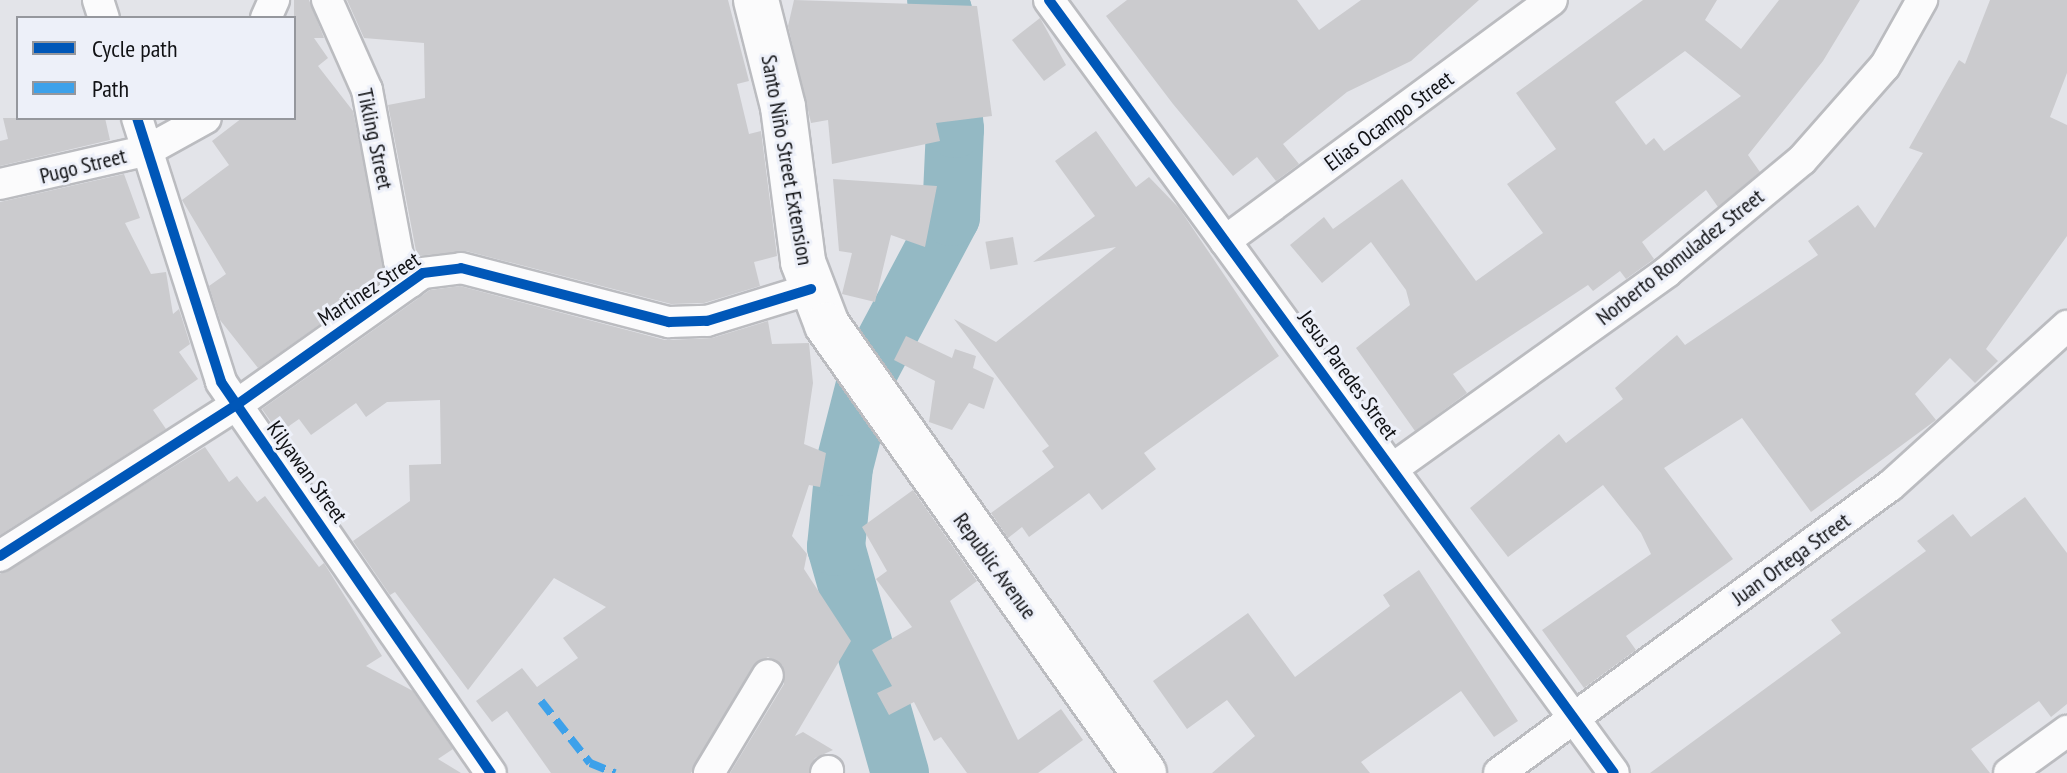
<!DOCTYPE html>
<meta charset="utf-8">
<style>
body{margin:0}
#map{position:relative;width:2067px;height:773px;overflow:hidden;background:#e3e4e9;font-family:"PT Sans Narrow",sans-serif}
div>[style]{position:absolute}
.river>*{height:58px;margin:-29px;padding:0 29px;transform-origin:29px;border-radius:29px;background:#94b9c4}
.building>*{inset:0;background:#cbcbce;transform-origin:0 0}
.roads{filter:drop-shadow(2px 0 #bbbcc0) drop-shadow(-2px 0 #bbbcc0) drop-shadow(0 2px #bbbcc0) drop-shadow(0 -2px #bbbcc0)}
.street>*{height:30px;margin:-15px;padding:0 15px;transform-origin:15px;border-radius:15px;background:#fbfbfc}
.secondary>*{height:44px;margin:-22px;padding:0 22px;transform-origin:22px;border-radius:22px;background:#fbfbfc}
.quiet>*{height:8px;margin-top:-4px;transform-origin:0;background:repeating-linear-gradient(90deg,#3da1ea 0 16px,transparent 0 24px)}
.cycleway>*{height:10px;margin:-5px;padding:0 5px;transform-origin:5px;border-radius:5px;background:#0057b8}
span{translate:-50% -50%;white-space:nowrap;text-align:center;line-height:1.15;-webkit-text-stroke:6px #edf0f9;paint-order:stroke}
.street-label{font-size:22px;color:#101114}
.legend{position:absolute;left:16px;top:16px;width:280px;height:104px;box-sizing:border-box;background:#edf0f9;border:2px solid #95979d;margin:0;padding:10px 14px;list-style:none;font-size:24px;color:#101114}
.legend li{display:flex;align-items:center;gap:16px;height:40px}
.legend b{width:40px;border:2px solid #95979d}
</style>
<div id="map">
<div class="river">
<i style="left:900px;top:773px;width:235px;rotate:-105.8deg"></i>
<i style="left:836px;top:547px;width:80px;rotate:-84.3deg"></i>
<i style="left:844px;top:467px;width:97px;rotate:-75.7deg"></i>
<i style="left:868px;top:373px;width:177px;rotate:-62deg"></i>
<i style="left:951px;top:217px;width:88px;rotate:-87.4deg"></i>
<i style="left:955px;top:129px;width:119px;rotate:-95.8deg"></i>
<i style="left:943px;top:11px;width:13px;rotate:-122deg"></i>
</div>
<div class="building">
<i style="clip-path:polygon(294px 0,309px 0,324px 38px,314px 38px,328px 58px,318px 66px,353px 111px,387px 277px,258px 368px,220px 320px,209px 286px,226px 274px,182px 200px,229px 165px,212px 141px,242px 118px,294px 118px)"></i>
<i style="clip-path:polygon(347px 0,728px 0,749px 81px,737px 84px,749px 134px,761px 131px,777px 256px,754px 262px,760px 286px,704px 303px,671px 304px,466px 251px,417px 256px,388px 105px,425px 98px,424px 43px,364px 38px)"></i>
<i style="clip-path:polygon(794px 0,977px 6px,992px 116px,936px 123px,940px 141px,832px 164px,828px 120px,811px 123px,788px 26px)"></i>
<i style="clip-path:polygon(1127px 0,1297px 0,1319px 30px,1361px 0,1479px 0,1411px 61px,1347px 92px,1283px 144px,1299px 164px,1276px 181px,1257px 157px,1233px 176px,1173px 104px,1106px 16px)"></i>
<i style="clip-path:polygon(evenodd,1643px 0,1717px 0,1705px 20px,1741px 49px,1779px 0,1860px 0,1823px 61px,1748px 155px,1760px 172px,1718px 207px,1706px 190px,1642px 242px,1654px 259px,1626px 279px,1620px 271px,1593px 291px,1588px 285px,1453px 374px,1467px 393px,1415px 431px,1356px 348px,1410px 305px,1406px 290px,1371px 242px,1322px 283px,1290px 245px,1324px 217px,1333px 229px,1402px 179px,1476px 281px,1543px 233px,1507px 184px,1556px 149px,1516px 93px,1643px 0,1685px 51px,1741px 96px,1664px 151px,1654px 138px,1646px 145px,1615px 102px,1685px 51px)"></i>
<i style="clip-path:polygon(1990px 0,2067px 0,2067px 73px,2050px 117px,2067px 125px,2067px 236px,1986px 349px,1998px 361px,1975px 383px,1950px 358px,1915px 394px,1936px 420px,1811px 512px,1742px 418px,1664px 468px,1733px 559px,1626px 636px,1636px 650px,1584px 688px,1542px 630px,1651px 554px,1641px 533px,1603px 485px,1508px 557px,1470px 508px,1559px 434px,1566px 443px,1623px 399px,1615px 388px,1677px 335px,1685px 345px,1818px 255px,1808px 241px,1858px 205px,1875px 228px,1923px 153px,1909px 148px,1959px 60px,1965px 64px)"></i>
<i style="clip-path:polygon(1040px 18px,1066px 65px,1044px 81px,1012px 40px)"></i>
<i style="clip-path:polygon(3px 118px,105px 118px,110px 140px,0 166px,0 141px,8px 139px)"></i>
<i style="clip-path:polygon(1096px 131px,1136px 187px,1149px 177px,1179px 208px,1279px 356px,1144px 453px,1156px 469px,1102px 510px,1089px 493px,1029px 537px,1022px 527px,1008px 538px,991px 513px,1054px 467px,1042px 451px,1049px 446px,954px 319px,996px 342px,1116px 247px,1033px 262px,1095px 216px,1055px 161px)"></i>
<i style="clip-path:polygon(124px 174px,140px 218px,125px 223px,151px 274px,166px 272px,173px 314px,179px 309px,190px 344px,179px 352px,198px 379px,153px 410px,166px 429px,0 535px,0 202px)"></i>
<i style="clip-path:polygon(833px 179px,937px 186px,925px 247px,891px 235px,875px 302px,842px 294px,852px 253px,839px 251px)"></i>
<i style="left:1013px;top:237px;width:28px;height:28px;rotate:80deg"></i>
<i style="clip-path:polygon(460px 286px,665px 340px,712px 338px,768px 321px,772px 344px,809px 343px,813px 383px,804px 444px,826px 453px,820px 487px,809px 485px,792px 536px,807px 554px,804px 569px,851px 641px,795px 736px,803px 732px,833px 750px,815px 758px,809px 773px,730px 773px,784px 684px,783px 666px,768px 657px,753px 666px,691px 773px,551px 773px,507px 711px,492px 722px,476px 701px,522px 668px,537px 687px,578px 658px,563px 638px,606px 607px,554px 578px,468px 690px,395px 592px,390px 595px,353px 541px,410px 501px,409px 465px,441px 464px,440px 400px,387px 402px,366px 417px,356px 403px,311px 435px,299px 419px,279px 433px,262px 409px,430px 290px)"></i>
<i style="clip-path:polygon(906px 336px,952px 358px,955px 349px,976px 356px,973px 368px,994px 378px,984px 409px,969px 403px,952px 430px,929px 422px,935px 381px,894px 360px)"></i>
<i style="clip-path:polygon(205px 447px,229px 482px,237px 476px,257px 502px,265px 496px,319px 567px,324px 563px,382px 656px,366px 666px,413px 691px,453px 749px,438px 759px,461px 773px,0 773px,0 574px)"></i>
<i style="clip-path:polygon(913px 490px,977px 581px,950px 601px,1018px 740px,1061px 709px,1083px 740px,1038px 773px,967px 773px,941px 737px,934px 741px,914px 702px,889px 715px,877px 693px,892px 686px,872px 650px,912px 627px,876px 579px,887px 571px,862px 527px)"></i>
<i style="clip-path:polygon(2025px 497px,2067px 553px,2067px 704px,2051px 717px,2039px 701px,1971px 749px,1990px 773px,1650px 773px,1841px 633px,1831px 620px,1926px 551px,1917px 541px,1953px 514px,1971px 537px)"></i>
<i style="clip-path:polygon(1419px 570px,1518px 721px,1494px 737px,1461px 691px,1361px 762px,1370px 773px,1212px 773px,1255px 736px,1227px 700px,1187px 729px,1153px 681px,1248px 613px,1295px 677px,1390px 606px,1383px 595px)"></i>
</div>
<div class="roads">
<div class="street">
<i style="left:98px;top:0;width:19px;rotate:72deg"></i>
<i style="left:327px;top:0;width:98px;rotate:66deg"></i>
<i style="left:367px;top:90px;width:174px;rotate:79.4deg"></i>
<i style="left:399px;top:261px;width:24px;rotate:62deg"></i>
<i style="left:1049px;top:0;width:957px;rotate:53.84deg"></i>
<i style="left:266px;top:18px;width:20px;rotate:-66deg"></i>
<i style="left:137px;top:118px;width:277px;rotate:72.3deg"></i>
<i style="left:221px;top:382px;width:475px;rotate:55.4deg"></i>
<i style="left:0;top:184px;width:152px;rotate:-12.9deg"></i>
<i style="left:148px;top:150px;width:66px;rotate:-28.9deg"></i>
<i style="left:1225px;top:241px;width:406px;rotate:-36.4deg"></i>
<i style="left:1392px;top:469px;width:338px;rotate:-35.6deg"></i>
<i style="left:1667px;top:272px;width:175px;rotate:-39.7deg"></i>
<i style="left:1802px;top:160px;width:125px;rotate:-48.6deg"></i>
<i style="left:1885px;top:66px;width:76px;rotate:-60.7deg"></i>
<i style="left:0;top:556px;width:279px;rotate:-32.6deg"></i>
<i style="left:235px;top:406px;width:230px;rotate:-35.3deg"></i>
<i style="left:423px;top:273px;width:38px;rotate:-7deg"></i>
<i style="left:461px;top:268px;width:215px;rotate:14.6deg"></i>
<i style="left:669px;top:322px;width:38px;rotate:-2deg"></i>
<i style="left:707px;top:321px;width:109px;rotate:-17.1deg"></i>
<i style="left:709px;top:773px;width:114px;rotate:-59deg"></i>
<i style="left:826px;top:773px;width:3px;rotate:-45deg"></i>
<i style="left:1499px;top:773px;width:485px;rotate:-36.3deg"></i>
<i style="left:1890px;top:486px;width:239px;rotate:-42.1deg"></i>
<i style="left:2009px;top:773px;width:72px;rotate:-35.9deg"></i>
</div>
<div class="secondary">
<i style="left:756px;top:0;width:110px;rotate:75.8deg"></i>
<i style="left:783px;top:107px;width:156px;rotate:82.6deg"></i>
<i style="left:803px;top:262px;width:67px;rotate:69.1deg"></i>
<i style="left:827px;top:325px;width:549px;rotate:54.72deg"></i>
</div>
</div>
<div class="quiet">
<i style="left:541px;top:701px;width:79px;rotate:51.7deg"></i>
<i style="left:590px;top:763px;width:27px;rotate:22deg"></i>
</div>
<div class="cycleway">
<i style="left:1049px;top:0;width:957px;rotate:53.84deg"></i>
<i style="left:137px;top:118px;width:277px;rotate:72.3deg"></i>
<i style="left:221px;top:382px;width:475px;rotate:55.4deg"></i>
<i style="left:0;top:556px;width:279px;rotate:-32.6deg"></i>
<i style="left:235px;top:406px;width:230px;rotate:-35.3deg"></i>
<i style="left:423px;top:273px;width:38px;rotate:-7deg"></i>
<i style="left:461px;top:268px;width:215px;rotate:14.6deg"></i>
<i style="left:669px;top:322px;width:38px;rotate:-2deg"></i>
<i style="left:707px;top:321px;width:109px;rotate:-17.1deg"></i>
</div>
<div class="street-label">
<span style="left:1389px;top:121px;rotate:-36deg">Elias Ocampo Street</span>
<span style="left:375px;top:139px;rotate:78deg">Tikling Street</span>
<span style="left:787px;top:160px;rotate:80deg">Santo Niño Street Extension</span>
<span style="left:83px;top:166px;rotate:-14deg">Pugo Street</span>
<span style="left:1680px;top:257px;rotate:-38deg">Norberto Romuladez Street</span>
<span style="left:369px;top:289px;rotate:-33deg">Martinez Street</span>
<span style="left:1348px;top:375px;rotate:54deg">Jesus Paredes Street</span>
<span style="left:307px;top:472px;rotate:54deg">Kilyawan Street</span>
<span style="left:1791px;top:559px;rotate:-36deg">Juan Ortega Street</span>
<span style="left:995px;top:566px;rotate:54deg">Republic Avenue</span>
</div>
<ul class="legend">
<li><b style="height:10px;background:#0057b8"></b>Cycle path</li>
<li><b style="height:10px;background:#3da1ea"></b>Path</li>
</ul>
</div>
